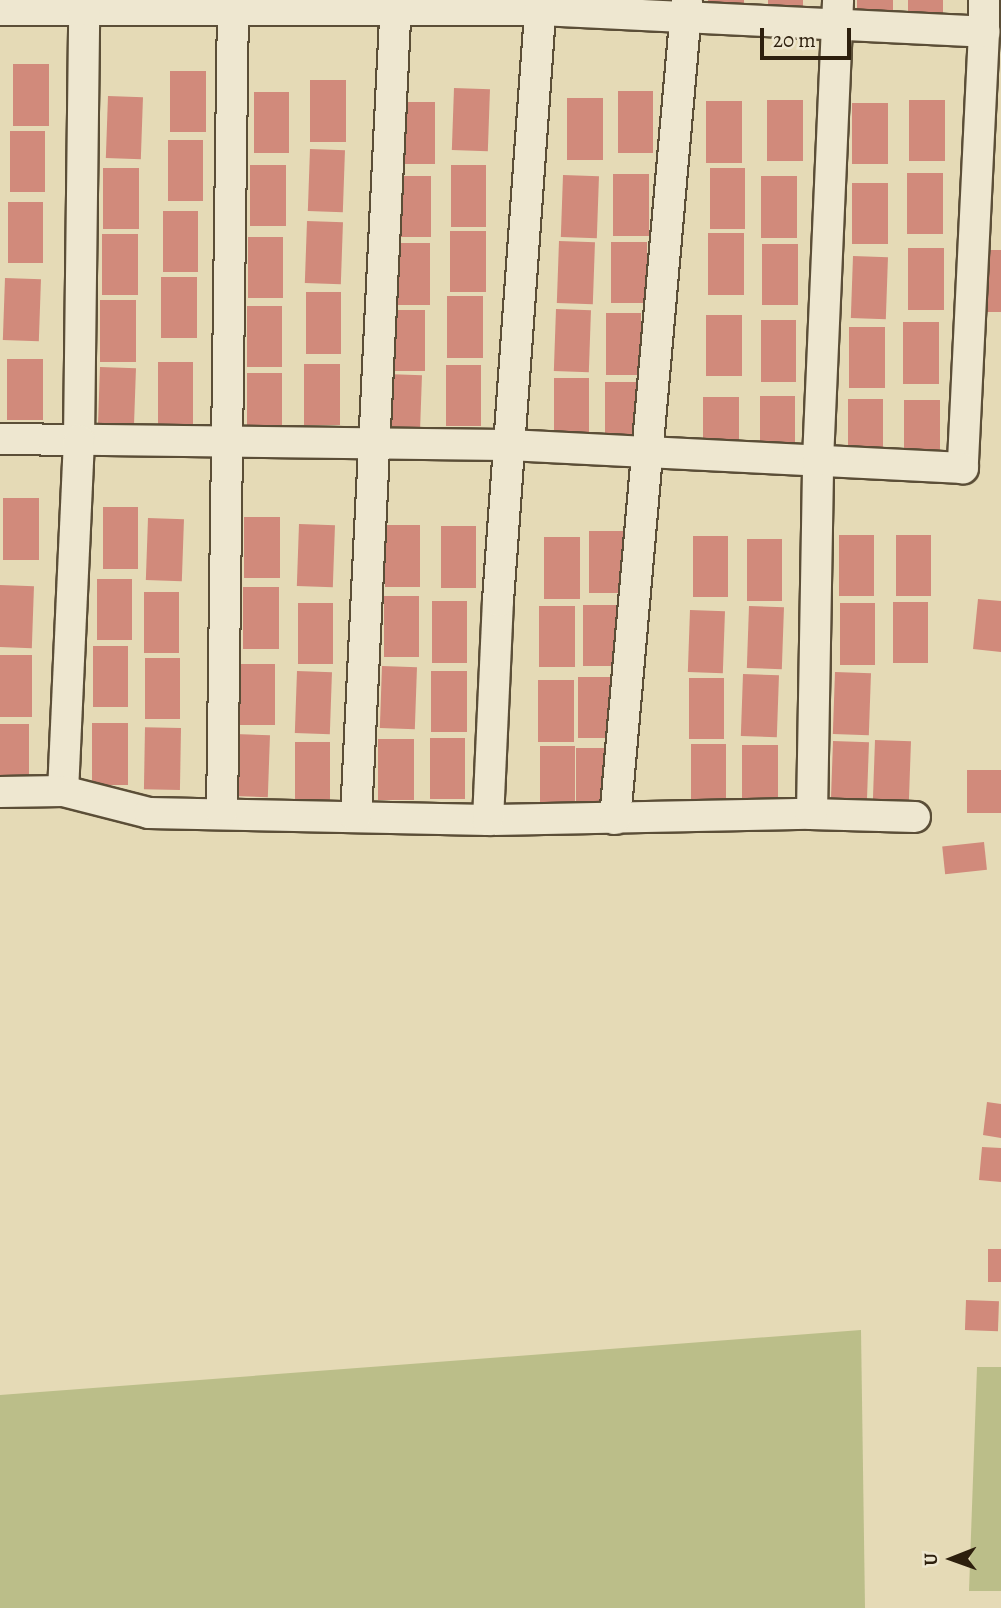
<!DOCTYPE html>
<style>
body{margin:0}
#map{position:relative;width:1001px;height:1608px;overflow:hidden;background:#e5dab6;font-family:Alegreya,serif}
div>[style]{position:absolute}
.green>*{inset:0;background:#bbbe89}
.building>*{inset:0;background:#d18a7b;transform-origin:0 0}
.roads{filter:drop-shadow(2px 0 #5b4e37) drop-shadow(-2px 0 #5b4e37) drop-shadow(0 2px #5b4e37) drop-shadow(0 -2px #5b4e37)}
.minor>*{height:30px;margin:-15px;padding:0 15px;transform-origin:15px;border-radius:15px;background:#eee7d0}
span{translate:-50% -50%;white-space:nowrap;text-align:center;line-height:1.15;-webkit-text-stroke:7px #eee7d0;paint-order:stroke}
.north{position:absolute;left:917px;top:1524px;width:70px;height:70px;-webkit-text-stroke:5px #eee7d0;paint-order:stroke;rotate:269deg;font-size:19px;font-weight:700;line-height:28px;text-align:center;color:#2d1f0d}
.north::after{content:'';display:block;margin:auto;width:24px;height:32px;background:#2d1f0d;clip-path:polygon(50% 0,100% 100%,50% 72%,0 100%)}
.scale{position:absolute;left:760px;top:28px;width:91px;height:32px;box-sizing:border-box;border:4px solid #2d1f0d;border-top:0;padding-left:9px;font-size:21px;line-height:24px;white-space:nowrap;color:#2d1f0d;-webkit-text-stroke:5px #eee7d0;paint-order:stroke}
</style>
<div id="map">
<div class="green">
<i style="clip-path:polygon(861px 1330px,865px 1608px,0 1608px,0 1395px)"></i>
<i style="clip-path:polygon(977px 1367px,1001px 1367px,1001px 1591px,969px 1591px)"></i>
</div>
<div class="building">
<i style="left:708px;top:0;width:36px;height:21px"></i>
<i style="left:768px;top:0;width:35px;height:26px"></i>
<i style="left:857px;top:0;width:36px;height:26px"></i>
<i style="left:908px;top:0;width:35px;height:29px"></i>
<i style="left:13px;top:64px;width:36px;height:62px"></i>
<i style="left:170px;top:71px;width:36px;height:61px"></i>
<i style="left:310px;top:80px;width:36px;height:62px"></i>
<i style="left:454px;top:88px;width:36px;height:62px;rotate:2deg"></i>
<i style="left:618px;top:91px;width:35px;height:62px"></i>
<i style="left:254px;top:92px;width:35px;height:61px"></i>
<i style="left:108px;top:96px;width:35px;height:62px;rotate:2deg"></i>
<i style="left:603px;top:98px;width:62px;height:36px;rotate:90deg"></i>
<i style="left:767px;top:100px;width:36px;height:61px"></i>
<i style="left:909px;top:100px;width:36px;height:61px"></i>
<i style="left:706px;top:101px;width:36px;height:62px"></i>
<i style="left:435px;top:102px;width:62px;height:35px;rotate:90deg"></i>
<i style="left:852px;top:103px;width:36px;height:61px"></i>
<i style="left:10px;top:131px;width:35px;height:61px"></i>
<i style="left:168px;top:140px;width:35px;height:61px"></i>
<i style="left:310px;top:149px;width:35px;height:62px;rotate:2deg"></i>
<i style="left:250px;top:165px;width:36px;height:61px"></i>
<i style="left:451px;top:165px;width:35px;height:62px"></i>
<i style="left:103px;top:168px;width:36px;height:61px"></i>
<i style="left:710px;top:168px;width:35px;height:61px"></i>
<i style="left:907px;top:173px;width:36px;height:61px"></i>
<i style="left:613px;top:174px;width:36px;height:62px"></i>
<i style="left:563px;top:175px;width:36px;height:62px;rotate:2deg"></i>
<i style="left:396px;top:176px;width:35px;height:61px"></i>
<i style="left:761px;top:176px;width:36px;height:62px"></i>
<i style="left:852px;top:183px;width:36px;height:61px"></i>
<i style="left:8px;top:202px;width:35px;height:61px"></i>
<i style="left:163px;top:211px;width:35px;height:61px"></i>
<i style="left:307px;top:221px;width:36px;height:62px;rotate:2deg"></i>
<i style="left:450px;top:231px;width:36px;height:61px"></i>
<i style="left:708px;top:233px;width:36px;height:62px"></i>
<i style="left:102px;top:234px;width:36px;height:61px"></i>
<i style="left:248px;top:237px;width:35px;height:61px"></i>
<i style="left:559px;top:241px;width:36px;height:62px;rotate:2deg"></i>
<i style="left:611px;top:242px;width:36px;height:61px"></i>
<i style="left:394px;top:243px;width:36px;height:62px"></i>
<i style="left:762px;top:244px;width:36px;height:61px"></i>
<i style="left:908px;top:248px;width:36px;height:62px"></i>
<i style="left:981px;top:250px;width:20px;height:62px"></i>
<i style="left:853px;top:256px;width:35px;height:62px;rotate:2deg"></i>
<i style="left:161px;top:277px;width:36px;height:61px"></i>
<i style="left:5px;top:278px;width:36px;height:62px;rotate:2deg"></i>
<i style="left:306px;top:292px;width:35px;height:62px"></i>
<i style="left:447px;top:296px;width:36px;height:62px"></i>
<i style="left:100px;top:300px;width:36px;height:62px"></i>
<i style="left:247px;top:306px;width:35px;height:61px"></i>
<i style="left:556px;top:309px;width:35px;height:62px;rotate:2deg"></i>
<i style="left:390px;top:310px;width:35px;height:61px"></i>
<i style="left:606px;top:313px;width:35px;height:62px"></i>
<i style="left:706px;top:315px;width:36px;height:61px"></i>
<i style="left:796px;top:320px;width:62px;height:35px;rotate:90deg"></i>
<i style="left:903px;top:322px;width:36px;height:62px"></i>
<i style="left:849px;top:327px;width:36px;height:61px"></i>
<i style="left:7px;top:359px;width:36px;height:61px"></i>
<i style="left:158px;top:362px;width:35px;height:62px"></i>
<i style="left:304px;top:364px;width:36px;height:61px"></i>
<i style="left:446px;top:365px;width:35px;height:61px"></i>
<i style="left:100px;top:367px;width:36px;height:62px;rotate:2deg"></i>
<i style="left:247px;top:373px;width:35px;height:61px"></i>
<i style="left:386px;top:374px;width:36px;height:62px;rotate:2deg"></i>
<i style="left:554px;top:378px;width:35px;height:62px"></i>
<i style="left:605px;top:382px;width:35px;height:61px"></i>
<i style="left:760px;top:396px;width:35px;height:61px"></i>
<i style="left:703px;top:397px;width:36px;height:61px"></i>
<i style="left:848px;top:399px;width:35px;height:61px"></i>
<i style="left:904px;top:400px;width:36px;height:62px"></i>
<i style="left:3px;top:498px;width:36px;height:62px"></i>
<i style="left:103px;top:507px;width:35px;height:62px"></i>
<i style="left:244px;top:517px;width:36px;height:61px"></i>
<i style="left:148px;top:518px;width:36px;height:62px;rotate:2deg"></i>
<i style="left:299px;top:524px;width:36px;height:62px;rotate:2deg"></i>
<i style="left:385px;top:525px;width:35px;height:62px"></i>
<i style="left:441px;top:526px;width:35px;height:62px"></i>
<i style="left:589px;top:531px;width:36px;height:62px"></i>
<i style="left:839px;top:535px;width:35px;height:61px"></i>
<i style="left:896px;top:535px;width:35px;height:61px"></i>
<i style="left:693px;top:536px;width:35px;height:61px"></i>
<i style="left:544px;top:537px;width:36px;height:62px"></i>
<i style="left:747px;top:539px;width:35px;height:62px"></i>
<i style="left:97px;top:579px;width:35px;height:61px"></i>
<i style="left:0;top:585px;width:34px;height:62px;rotate:2deg"></i>
<i style="left:243px;top:587px;width:36px;height:62px"></i>
<i style="left:144px;top:592px;width:35px;height:61px"></i>
<i style="left:384px;top:596px;width:35px;height:61px"></i>
<i style="clip-path:polygon(978px 599px,1001px 601px,1001px 652px,973px 649px)"></i>
<i style="left:432px;top:601px;width:35px;height:62px"></i>
<i style="left:893px;top:602px;width:35px;height:61px"></i>
<i style="left:298px;top:603px;width:35px;height:61px"></i>
<i style="left:840px;top:603px;width:35px;height:62px"></i>
<i style="left:583px;top:605px;width:35px;height:61px"></i>
<i style="left:539px;top:606px;width:36px;height:61px"></i>
<i style="left:749px;top:606px;width:35px;height:62px;rotate:2deg"></i>
<i style="left:690px;top:610px;width:35px;height:62px;rotate:2deg"></i>
<i style="left:93px;top:646px;width:35px;height:61px"></i>
<i style="left:0;top:655px;width:32px;height:62px"></i>
<i style="left:145px;top:658px;width:35px;height:61px"></i>
<i style="left:239px;top:664px;width:36px;height:61px"></i>
<i style="left:382px;top:666px;width:35px;height:62px;rotate:2deg"></i>
<i style="left:297px;top:671px;width:35px;height:62px;rotate:2deg"></i>
<i style="left:431px;top:671px;width:36px;height:61px"></i>
<i style="left:835px;top:672px;width:36px;height:62px;rotate:2deg"></i>
<i style="left:743px;top:674px;width:36px;height:62px;rotate:2deg"></i>
<i style="left:578px;top:677px;width:35px;height:61px"></i>
<i style="left:689px;top:678px;width:35px;height:61px"></i>
<i style="left:538px;top:680px;width:36px;height:62px"></i>
<i style="left:92px;top:723px;width:36px;height:62px"></i>
<i style="left:0;top:724px;width:29px;height:61px"></i>
<i style="left:181px;top:728px;width:62px;height:36px;rotate:91deg"></i>
<i style="left:235px;top:734px;width:35px;height:62px;rotate:2deg"></i>
<i style="left:430px;top:738px;width:35px;height:61px"></i>
<i style="left:378px;top:739px;width:36px;height:61px"></i>
<i style="left:875px;top:740px;width:36px;height:62px;rotate:2deg"></i>
<i style="left:833px;top:741px;width:36px;height:62px;rotate:2deg"></i>
<i style="left:295px;top:742px;width:35px;height:62px"></i>
<i style="left:691px;top:744px;width:35px;height:62px"></i>
<i style="left:742px;top:745px;width:36px;height:62px"></i>
<i style="left:540px;top:746px;width:35px;height:62px"></i>
<i style="left:576px;top:748px;width:36px;height:62px"></i>
<i style="left:967px;top:770px;width:34px;height:43px"></i>
<i style="left:984px;top:842px;width:28px;height:42px;rotate:84deg"></i>
<i style="clip-path:polygon(987px 1102px,1001px 1104px,1001px 1138px,983px 1135px)"></i>
<i style="clip-path:polygon(982px 1147px,1001px 1148px,1001px 1182px,979px 1180px)"></i>
<i style="left:988px;top:1249px;width:13px;height:33px"></i>
<i style="left:966px;top:1300px;width:33px;height:30px;rotate:2deg"></i>
</div>
<div class="roads">
<div class="minor">
<i style="left:0;top:10px;width:540px"></i>
<i style="left:540px;top:10px;width:445px;rotate:2.8deg"></i>
<i style="left:984px;top:32px;width:437px;rotate:92.8deg"></i>
<i style="left:963px;top:468px;width:455px;rotate:-177.1deg"></i>
<i style="left:509px;top:445px;width:430px;rotate:-179.3deg"></i>
<i style="left:79px;top:440px;width:430px;rotate:-89.3deg"></i>
<i style="left:84px;top:10px;width:10px;rotate:-90deg"></i>
<i style="left:984px;top:32px;width:32px;rotate:-90deg"></i>
<i style="left:0;top:439px;width:79px;rotate:0.7deg"></i>
<i style="left:79px;top:440px;width:351px;rotate:92.6deg"></i>
<i style="left:63px;top:791px;width:89px;rotate:14.3deg"></i>
<i style="left:149px;top:813px;width:339px;rotate:1.2deg"></i>
<i style="left:488px;top:820px;width:322px;rotate:-1.1deg"></i>
<i style="left:810px;top:814px;width:105px;rotate:1.6deg"></i>
<i style="left:0;top:792px;width:63px;rotate:-0.9deg"></i>
<i style="left:222px;top:813px;width:813px;rotate:-89.22deg"></i>
<i style="left:812px;top:814px;width:354px;rotate:-89deg"></i>
<i style="left:818px;top:460px;width:460px;rotate:-87.5deg"></i>
<i style="left:356px;top:817px;width:818px;rotate:-87.2deg"></i>
<i style="left:615px;top:819px;width:822px;rotate:-84.98deg"></i>
<i style="left:488px;top:820px;width:219px;rotate:-87.4deg"></i>
<i style="left:498px;top:601px;width:603px;rotate:-85.91deg"></i>
</div>
</div>
<div class="north">U</div>
<div class="scale">20 m</div>
</div>
